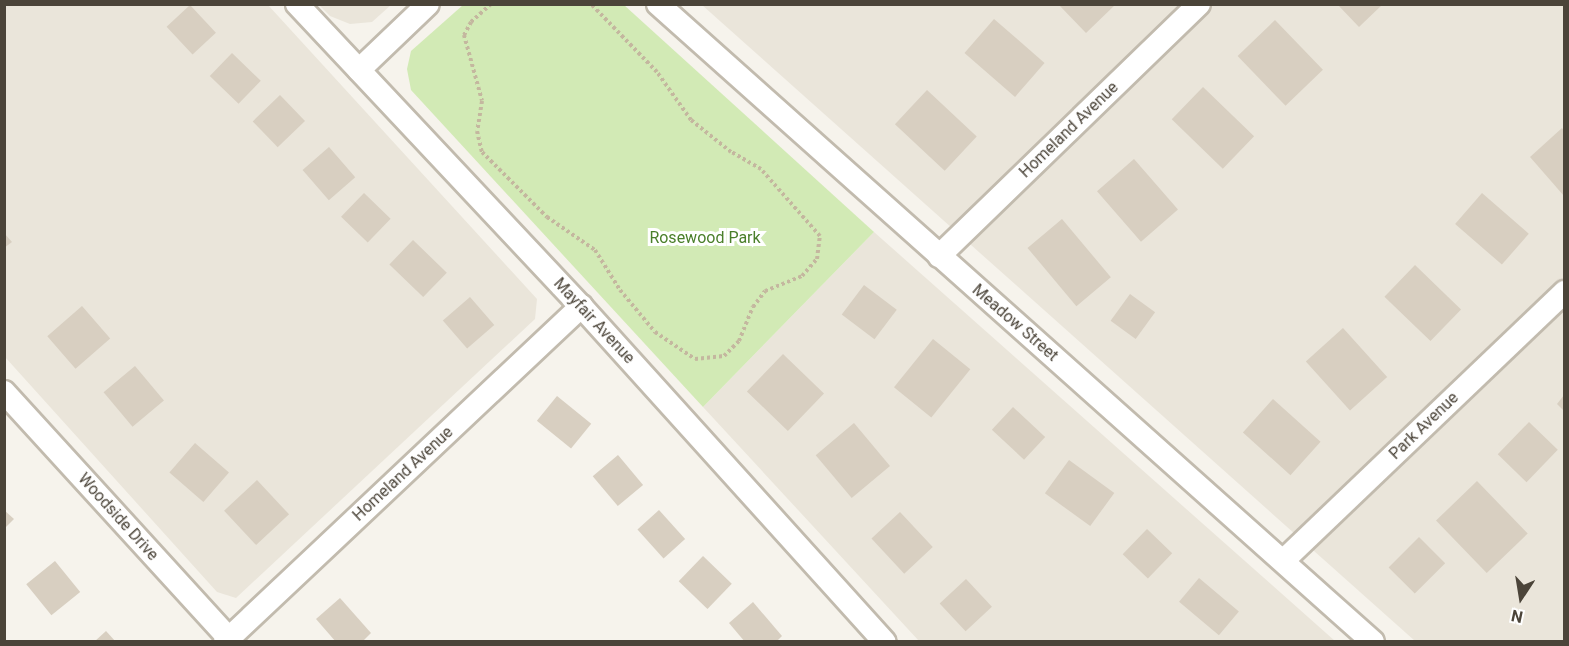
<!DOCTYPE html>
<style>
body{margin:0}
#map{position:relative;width:1569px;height:646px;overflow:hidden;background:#f6f3ec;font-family:Roboto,sans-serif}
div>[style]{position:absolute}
.residential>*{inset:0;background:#eae5da}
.green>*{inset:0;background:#d2eab5}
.building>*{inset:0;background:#d8cfc1;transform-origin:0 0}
.path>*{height:4px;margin-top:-2px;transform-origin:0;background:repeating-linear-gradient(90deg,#c4b79f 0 3px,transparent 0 6px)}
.roads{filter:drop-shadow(2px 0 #c2bbae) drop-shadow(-2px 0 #c2bbae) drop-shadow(0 2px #c2bbae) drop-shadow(0 -2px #c2bbae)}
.minor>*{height:22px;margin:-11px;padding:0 11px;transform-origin:11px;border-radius:11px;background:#fff}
span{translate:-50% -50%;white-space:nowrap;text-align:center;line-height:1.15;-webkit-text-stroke:6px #fff;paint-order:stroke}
.street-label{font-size:16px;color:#4b4439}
.park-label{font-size:16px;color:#4a7f2a}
.frame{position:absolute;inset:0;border:6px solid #4b4439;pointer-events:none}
.north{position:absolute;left:1491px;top:568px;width:60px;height:60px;-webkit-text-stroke:4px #fff;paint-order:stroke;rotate:192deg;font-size:16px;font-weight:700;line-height:24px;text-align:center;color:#4b4439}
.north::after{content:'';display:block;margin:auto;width:21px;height:27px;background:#4b4439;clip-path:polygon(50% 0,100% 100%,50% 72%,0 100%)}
</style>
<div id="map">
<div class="residential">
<i style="clip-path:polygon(4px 5px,268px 5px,537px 299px,535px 319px,236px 598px,217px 592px,5px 357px)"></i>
<i style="clip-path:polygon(319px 5px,391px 5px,372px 22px,350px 24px,330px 16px)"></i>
<i style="clip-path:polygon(702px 5px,1564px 5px,1564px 641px,1415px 641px)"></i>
<i style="clip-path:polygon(874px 232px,1335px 641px,919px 641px,703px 407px)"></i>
</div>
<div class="green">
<i style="clip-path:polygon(463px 5px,624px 5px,874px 232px,703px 407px,411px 90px,407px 69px,411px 51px)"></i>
</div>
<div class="building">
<i style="clip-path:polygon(1058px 4px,1116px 4px,1086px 33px)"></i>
<i style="clip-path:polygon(1337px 4px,1383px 4px,1359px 27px)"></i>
<i style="left:190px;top:5px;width:38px;height:32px;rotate:47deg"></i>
<i style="left:994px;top:19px;width:67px;height:45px;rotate:41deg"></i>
<i style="left:1275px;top:20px;width:69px;height:52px;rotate:46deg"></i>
<i style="left:232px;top:53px;width:40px;height:32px;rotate:44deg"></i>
<i style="left:1203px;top:87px;width:71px;height:45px;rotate:44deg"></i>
<i style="left:927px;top:90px;width:68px;height:47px;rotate:43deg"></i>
<i style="left:280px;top:95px;width:36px;height:38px;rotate:46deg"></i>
<i style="clip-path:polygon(1562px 128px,1564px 131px,1564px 196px,1530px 157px)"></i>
<i style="left:329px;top:147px;width:40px;height:35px;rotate:49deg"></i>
<i style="left:1134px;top:159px;width:67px;height:49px;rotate:49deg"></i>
<i style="left:364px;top:193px;width:37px;height:33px;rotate:44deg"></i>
<i style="left:1482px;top:193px;width:62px;height:41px;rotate:41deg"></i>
<i style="left:1062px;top:219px;width:76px;height:45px;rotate:50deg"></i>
<i style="clip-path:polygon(4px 233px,12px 242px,4px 248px)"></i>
<i style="left:413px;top:240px;width:47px;height:34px;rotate:44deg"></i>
<i style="left:1415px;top:265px;width:64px;height:44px;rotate:44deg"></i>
<i style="left:864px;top:285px;width:41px;height:37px;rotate:37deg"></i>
<i style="left:1130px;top:294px;width:31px;height:33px;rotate:36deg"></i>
<i style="left:470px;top:297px;width:37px;height:36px;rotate:49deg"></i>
<i style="left:82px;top:306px;width:43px;height:46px;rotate:49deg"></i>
<i style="left:1343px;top:328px;width:66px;height:50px;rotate:48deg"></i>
<i style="left:933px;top:339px;width:48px;height:62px;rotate:39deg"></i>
<i style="left:783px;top:354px;width:57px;height:52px;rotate:44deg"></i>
<i style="left:135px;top:366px;width:45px;height:41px;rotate:50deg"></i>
<i style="clip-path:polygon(1564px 395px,1564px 411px,1557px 404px)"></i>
<i style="left:557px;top:396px;width:44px;height:32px;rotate:39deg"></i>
<i style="left:1273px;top:399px;width:64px;height:45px;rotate:42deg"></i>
<i style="left:1013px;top:407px;width:44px;height:31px;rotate:43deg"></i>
<i style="left:1529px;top:422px;width:40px;height:45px;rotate:44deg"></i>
<i style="left:854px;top:423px;width:56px;height:50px;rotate:50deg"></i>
<i style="left:195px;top:443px;width:45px;height:39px;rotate:41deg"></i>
<i style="left:618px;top:455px;width:39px;height:33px;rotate:50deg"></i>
<i style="left:1069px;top:460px;width:56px;height:41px;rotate:36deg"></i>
<i style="left:257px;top:480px;width:47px;height:45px;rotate:47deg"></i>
<i style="left:1477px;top:481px;width:73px;height:57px;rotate:46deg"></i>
<i style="clip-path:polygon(4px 510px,14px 519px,4px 529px)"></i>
<i style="left:659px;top:510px;width:39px;height:29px;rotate:48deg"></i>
<i style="left:900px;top:512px;width:48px;height:39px;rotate:47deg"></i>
<i style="left:1147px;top:529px;width:35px;height:35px;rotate:44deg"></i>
<i style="left:1419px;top:537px;width:37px;height:43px;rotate:45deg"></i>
<i style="left:703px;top:556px;width:40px;height:35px;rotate:44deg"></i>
<i style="left:55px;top:561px;width:40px;height:37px;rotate:51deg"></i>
<i style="left:1199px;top:578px;width:52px;height:31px;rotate:40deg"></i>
<i style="left:966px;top:579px;width:38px;height:36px;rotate:47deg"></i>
<i style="clip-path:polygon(340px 598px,371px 633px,362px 642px,336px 642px,316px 619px)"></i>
<i style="clip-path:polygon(753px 602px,782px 636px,776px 642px,745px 642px,729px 623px)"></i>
<i style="clip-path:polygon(106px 631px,116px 642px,94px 642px)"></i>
</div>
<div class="path">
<i style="left:491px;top:4px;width:27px;rotate:138deg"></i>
<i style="left:471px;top:22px;width:15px;rotate:118deg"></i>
<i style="left:464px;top:35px;width:68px;rotate:74.7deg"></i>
<i style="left:482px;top:101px;width:30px;rotate:99deg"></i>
<i style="left:477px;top:131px;width:22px;rotate:77deg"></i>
<i style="left:482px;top:152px;width:92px;rotate:45deg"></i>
<i style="left:547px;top:217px;width:58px;rotate:34.5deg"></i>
<i style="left:595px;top:250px;width:47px;rotate:58deg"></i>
<i style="left:620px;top:290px;width:55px;rotate:50.2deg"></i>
<i style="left:655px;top:332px;width:48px;rotate:34deg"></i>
<i style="left:695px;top:359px;width:29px;rotate:-6deg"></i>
<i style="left:724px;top:356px;width:21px;rotate:-45deg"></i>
<i style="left:739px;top:341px;width:37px;rotate:-68deg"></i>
<i style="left:753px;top:307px;width:20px;rotate:-53deg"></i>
<i style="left:765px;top:291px;width:40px;rotate:-22deg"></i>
<i style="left:802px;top:276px;width:23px;rotate:-49deg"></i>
<i style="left:817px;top:259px;width:23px;rotate:-83deg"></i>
<i style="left:820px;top:236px;width:89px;rotate:-131.4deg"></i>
<i style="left:761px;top:169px;width:34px;rotate:-150deg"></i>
<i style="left:731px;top:152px;width:51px;rotate:-141.3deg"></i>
<i style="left:691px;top:120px;width:59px;rotate:-125.3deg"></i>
<i style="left:657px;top:72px;width:95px;rotate:-134.1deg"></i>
</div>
<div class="roads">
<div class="minor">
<i style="left:297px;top:4px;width:415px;rotate:46.8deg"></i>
<i style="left:581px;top:306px;width:453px;rotate:47.9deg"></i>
<i style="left:658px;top:4px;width:958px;rotate:41.74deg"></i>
<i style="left:359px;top:70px;width:95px;rotate:-43.7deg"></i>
<i style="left:939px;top:256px;width:362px;rotate:-44.1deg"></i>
<i style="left:4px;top:392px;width:338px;rotate:47.6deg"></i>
<i style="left:1284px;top:560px;width:388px;rotate:-43.7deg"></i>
<i style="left:225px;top:642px;width:490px;rotate:-43.3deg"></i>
</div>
</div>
<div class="street-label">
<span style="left:1069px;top:130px;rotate:-44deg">Homeland Avenue</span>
<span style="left:594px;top:321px;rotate:47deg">Mayfair Avenue</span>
<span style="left:1015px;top:323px;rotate:41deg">Meadow Street</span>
<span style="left:1424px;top:426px;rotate:-44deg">Park Avenue</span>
<span style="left:403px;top:474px;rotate:-43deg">Homeland Avenue</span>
<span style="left:118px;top:517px;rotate:48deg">Woodside Drive</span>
</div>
<div class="park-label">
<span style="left:705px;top:238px">Rosewood Park</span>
</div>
<div class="frame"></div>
<div class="north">N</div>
</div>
